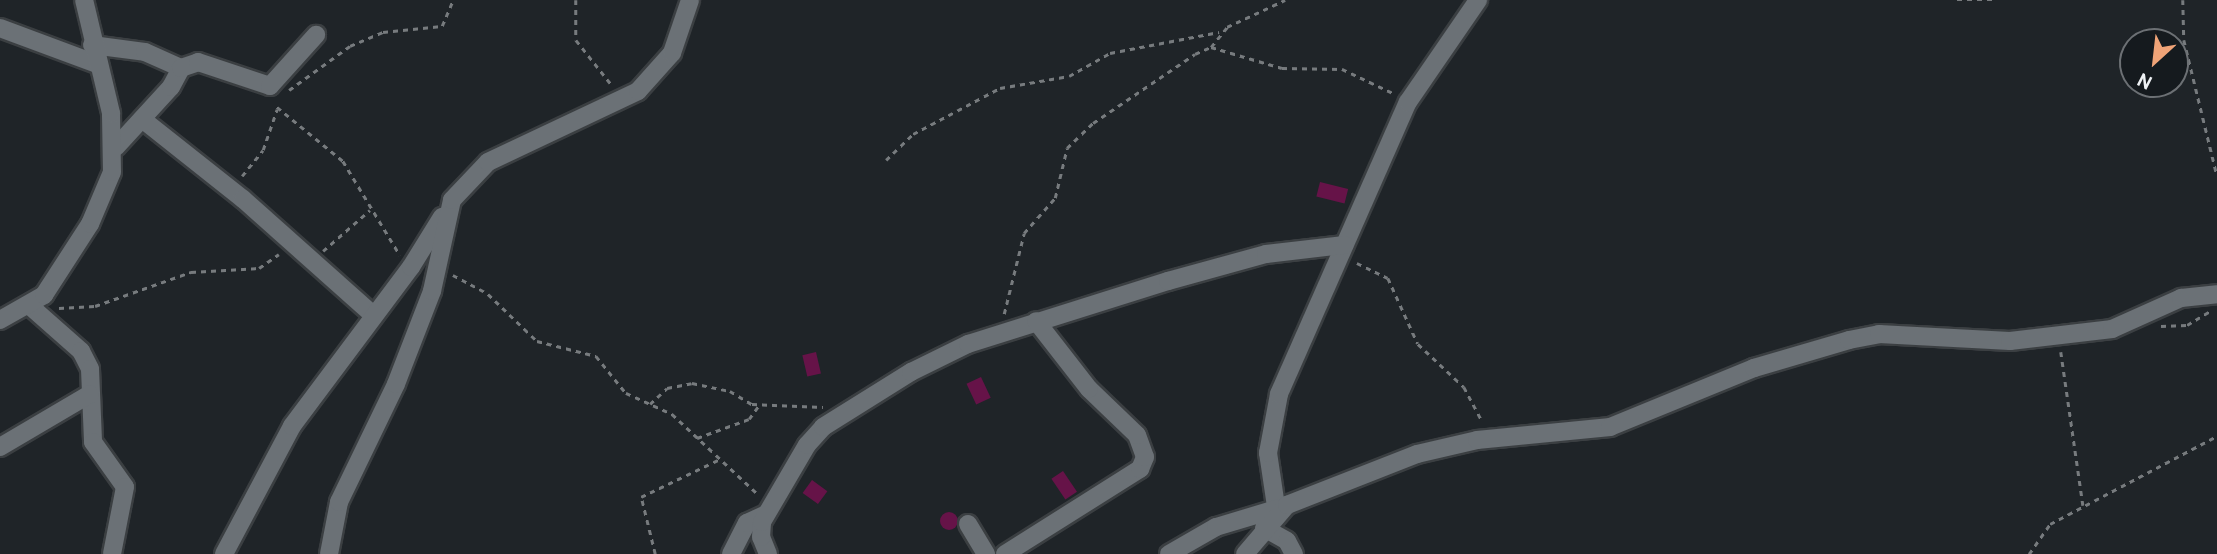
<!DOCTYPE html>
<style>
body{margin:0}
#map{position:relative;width:2217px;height:554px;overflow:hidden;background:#1f2428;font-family:Overpass,sans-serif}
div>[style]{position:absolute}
.building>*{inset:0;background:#661348;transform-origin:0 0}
.round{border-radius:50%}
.path>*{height:2.5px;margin-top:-1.25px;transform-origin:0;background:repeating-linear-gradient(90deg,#777b7e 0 5px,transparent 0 10px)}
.roads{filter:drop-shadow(2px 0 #3b3f42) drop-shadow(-2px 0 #3b3f42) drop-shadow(0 2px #3b3f42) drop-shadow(0 -2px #3b3f42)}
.street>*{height:18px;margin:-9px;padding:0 9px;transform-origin:9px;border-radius:9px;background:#6b7176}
span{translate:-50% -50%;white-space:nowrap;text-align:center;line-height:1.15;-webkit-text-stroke:5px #151a1e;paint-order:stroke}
.north{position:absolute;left:2119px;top:28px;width:70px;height:70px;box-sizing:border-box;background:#151a1e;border:2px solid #6c7074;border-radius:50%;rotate:207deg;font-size:19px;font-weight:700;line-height:28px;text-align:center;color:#eef1f4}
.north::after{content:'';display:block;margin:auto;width:24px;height:32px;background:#efa377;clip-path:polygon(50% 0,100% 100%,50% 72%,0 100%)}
</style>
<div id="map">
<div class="building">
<i style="left:1320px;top:182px;width:29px;height:15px;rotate:14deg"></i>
<i style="left:816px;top:352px;width:22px;height:14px;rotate:77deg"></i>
<i style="left:981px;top:377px;width:23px;height:16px;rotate:65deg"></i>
<i style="left:1063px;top:471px;width:25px;height:14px;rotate:56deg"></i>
<i style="left:812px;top:480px;width:19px;height:16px;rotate:36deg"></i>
<i class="round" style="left:940px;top:512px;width:18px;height:18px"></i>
</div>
<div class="path">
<i style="left:576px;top:0;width:40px;rotate:90deg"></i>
<i style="left:576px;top:40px;width:56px;rotate:51.5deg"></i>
<i style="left:1957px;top:0;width:37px"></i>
<i style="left:2183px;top:0;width:40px;rotate:88.6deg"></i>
<i style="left:2184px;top:40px;width:139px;rotate:76.3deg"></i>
<i style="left:1211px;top:47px;width:26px;rotate:-51deg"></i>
<i style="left:1227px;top:27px;width:64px;rotate:-25deg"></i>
<i style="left:289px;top:90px;width:75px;rotate:-35.8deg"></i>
<i style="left:350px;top:46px;width:36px;rotate:-23deg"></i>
<i style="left:383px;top:32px;width:59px;rotate:-5.8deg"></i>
<i style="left:442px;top:26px;width:28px;rotate:-67deg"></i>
<i style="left:277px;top:107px;width:85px;rotate:39.3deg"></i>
<i style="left:343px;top:161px;width:110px;rotate:58.8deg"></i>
<i style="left:886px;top:160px;width:37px;rotate:-44deg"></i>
<i style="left:913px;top:134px;width:98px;rotate:-27.9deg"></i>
<i style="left:1000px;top:88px;width:70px;rotate:-9.9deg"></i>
<i style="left:1069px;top:76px;width:47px;rotate:-29.3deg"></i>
<i style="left:1110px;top:53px;width:111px;rotate:-10.9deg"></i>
<i style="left:242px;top:176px;width:33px;rotate:-51deg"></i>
<i style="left:263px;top:150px;width:43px;rotate:-71.1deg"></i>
<i style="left:323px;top:251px;width:62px;rotate:-41.1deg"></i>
<i style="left:1357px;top:263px;width:34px;rotate:26deg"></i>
<i style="left:1388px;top:278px;width:72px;rotate:65.6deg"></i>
<i style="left:1418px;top:344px;width:63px;rotate:43.1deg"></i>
<i style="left:1464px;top:387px;width:38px;rotate:62deg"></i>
<i style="left:453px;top:275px;width:40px;rotate:28deg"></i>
<i style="left:488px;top:294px;width:68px;rotate:43.8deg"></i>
<i style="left:537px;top:341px;width:61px;rotate:14.3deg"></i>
<i style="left:596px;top:356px;width:48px;rotate:51deg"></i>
<i style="left:626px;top:393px;width:51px;rotate:24.5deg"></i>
<i style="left:672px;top:414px;width:119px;rotate:43deg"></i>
<i style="left:59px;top:308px;width:36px;rotate:-3deg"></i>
<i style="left:95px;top:306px;width:102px;rotate:-19.5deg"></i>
<i style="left:191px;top:272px;width:68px;rotate:-3.4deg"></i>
<i style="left:259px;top:268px;width:24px;rotate:-35deg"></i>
<i style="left:1004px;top:314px;width:83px;rotate:-76.1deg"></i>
<i style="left:1024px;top:233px;width:47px;rotate:-48.5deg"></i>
<i style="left:1055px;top:198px;width:51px;rotate:-76.5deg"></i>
<i style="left:1067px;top:148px;width:36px;rotate:-44deg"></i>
<i style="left:1093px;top:123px;width:123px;rotate:-34.1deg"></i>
<i style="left:1195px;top:54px;width:17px;rotate:-24deg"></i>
<i style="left:1211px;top:47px;width:74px;rotate:16.5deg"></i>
<i style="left:1282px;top:68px;width:60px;rotate:1deg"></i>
<i style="left:1342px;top:69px;width:56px;rotate:25.2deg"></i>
<i style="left:2161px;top:326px;width:26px;rotate:-2deg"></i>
<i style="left:2187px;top:325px;width:27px;rotate:-31deg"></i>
<i style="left:2061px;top:352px;width:155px;rotate:81.8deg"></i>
<i style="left:650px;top:404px;width:23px;rotate:-43deg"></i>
<i style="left:667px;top:388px;width:25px;rotate:-11deg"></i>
<i style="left:692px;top:383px;width:39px;rotate:12deg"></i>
<i style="left:730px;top:391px;width:26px;rotate:31deg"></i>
<i style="left:752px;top:404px;width:71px;rotate:2.4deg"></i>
<i style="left:697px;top:438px;width:55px;rotate:-20.1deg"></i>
<i style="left:749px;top:419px;width:17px;rotate:-54deg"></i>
<i style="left:655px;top:554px;width:59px;rotate:-103.8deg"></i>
<i style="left:641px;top:497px;width:88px;rotate:-25.7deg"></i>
<i style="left:2029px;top:554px;width:37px;rotate:-55deg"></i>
<i style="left:2050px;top:524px;width:189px;rotate:-27.8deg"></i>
</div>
<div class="roads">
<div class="street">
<i style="left:0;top:28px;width:103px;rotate:20.4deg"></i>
<i style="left:92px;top:45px;width:53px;rotate:7.5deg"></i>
<i style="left:145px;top:52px;width:39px;rotate:24deg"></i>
<i style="left:142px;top:119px;width:129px;rotate:38.4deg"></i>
<i style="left:243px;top:199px;width:174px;rotate:41.7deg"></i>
<i style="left:116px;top:147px;width:81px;rotate:-47.5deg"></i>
<i style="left:171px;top:87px;width:21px;rotate:-62deg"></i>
<i style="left:181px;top:68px;width:18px;rotate:-19deg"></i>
<i style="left:198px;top:62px;width:76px;rotate:18.4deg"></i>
<i style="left:270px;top:86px;width:69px;rotate:-48deg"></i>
<i style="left:30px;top:306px;width:68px;rotate:41.4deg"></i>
<i style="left:81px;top:351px;width:20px;rotate:63deg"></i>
<i style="left:90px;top:369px;width:73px;rotate:87.6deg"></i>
<i style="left:93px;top:442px;width:55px;rotate:54.6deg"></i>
<i style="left:125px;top:487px;width:68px;rotate:101deg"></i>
<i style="left:0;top:320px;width:51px;rotate:-29.6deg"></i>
<i style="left:44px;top:295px;width:85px;rotate:-57.1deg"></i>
<i style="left:90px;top:224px;width:56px;rotate:-67.1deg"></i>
<i style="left:112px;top:172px;width:59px;rotate:-91deg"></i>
<i style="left:111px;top:113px;width:116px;rotate:-103.4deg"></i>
<i style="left:0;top:447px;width:104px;rotate:-30.5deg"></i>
<i style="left:1277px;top:513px;width:61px;rotate:-98.5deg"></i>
<i style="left:1268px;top:453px;width:60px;rotate:-79.4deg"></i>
<i style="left:1279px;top:394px;width:319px;rotate:-66.2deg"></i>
<i style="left:1408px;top:102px;width:124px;rotate:-55.5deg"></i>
<i style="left:968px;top:524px;width:35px;rotate:59deg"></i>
<i style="left:1264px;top:528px;width:26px;rotate:29deg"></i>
<i style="left:1287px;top:541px;width:15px;rotate:62deg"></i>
<i style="left:224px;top:554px;width:145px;rotate:-62deg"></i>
<i style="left:292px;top:426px;width:199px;rotate:-53.2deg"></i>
<i style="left:411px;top:267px;width:59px;rotate:-58.2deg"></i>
<i style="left:329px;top:554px;width:53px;rotate:-79.1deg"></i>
<i style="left:339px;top:502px;width:131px;rotate:-64.2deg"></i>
<i style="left:396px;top:384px;width:100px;rotate:-68.8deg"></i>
<i style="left:432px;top:291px;width:93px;rotate:-77.6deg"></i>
<i style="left:452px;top:200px;width:52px;rotate:-46.5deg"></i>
<i style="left:488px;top:162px;width:166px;rotate:-25.3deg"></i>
<i style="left:638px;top:91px;width:51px;rotate:-48.2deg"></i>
<i style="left:672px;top:53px;width:56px;rotate:-71.2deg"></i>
<i style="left:731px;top:554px;width:35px;rotate:-63deg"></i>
<i style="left:747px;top:523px;width:21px;rotate:-25deg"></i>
<i style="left:768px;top:554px;width:18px;rotate:-112deg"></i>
<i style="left:761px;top:537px;width:15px;rotate:-86deg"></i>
<i style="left:762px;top:522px;width:89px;rotate:-59.7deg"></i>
<i style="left:807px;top:445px;width:24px;rotate:-48deg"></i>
<i style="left:823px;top:427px;width:104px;rotate:-32deg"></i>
<i style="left:911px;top:372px;width:64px;rotate:-26.2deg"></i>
<i style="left:968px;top:344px;width:210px;rotate:-17.5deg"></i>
<i style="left:1168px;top:281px;width:102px;rotate:-15.4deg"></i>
<i style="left:1266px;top:254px;width:79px;rotate:-6.6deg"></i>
<i style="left:1005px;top:554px;width:160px;rotate:-32.2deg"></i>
<i style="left:1140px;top:469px;width:13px;rotate:-67deg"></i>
<i style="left:1145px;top:457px;width:23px;rotate:-110deg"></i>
<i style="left:1137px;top:435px;width:66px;rotate:-136.2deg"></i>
<i style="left:1089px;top:389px;width:86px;rotate:-127.9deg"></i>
<i style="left:1169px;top:554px;width:54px;rotate:-29.9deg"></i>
<i style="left:1216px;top:527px;width:63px;rotate:-16.7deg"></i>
<i style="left:1245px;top:554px;width:65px;rotate:-49.4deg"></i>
<i style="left:1287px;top:505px;width:140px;rotate:-21.4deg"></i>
<i style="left:1417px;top:454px;width:62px;rotate:-13.1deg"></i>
<i style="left:1477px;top:440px;width:134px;rotate:-5.6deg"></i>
<i style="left:1610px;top:427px;width:156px;rotate:-22.3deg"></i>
<i style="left:1754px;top:368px;width:99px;rotate:-16.4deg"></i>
<i style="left:1849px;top:340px;width:31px;rotate:-11deg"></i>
<i style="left:1879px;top:334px;width:131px;rotate:3.1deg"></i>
<i style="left:2010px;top:341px;width:103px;rotate:-6.7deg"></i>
<i style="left:2112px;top:329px;width:76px;rotate:-24.2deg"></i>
<i style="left:2181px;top:298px;width:36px;rotate:-6deg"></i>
</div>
</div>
<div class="north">N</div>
</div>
